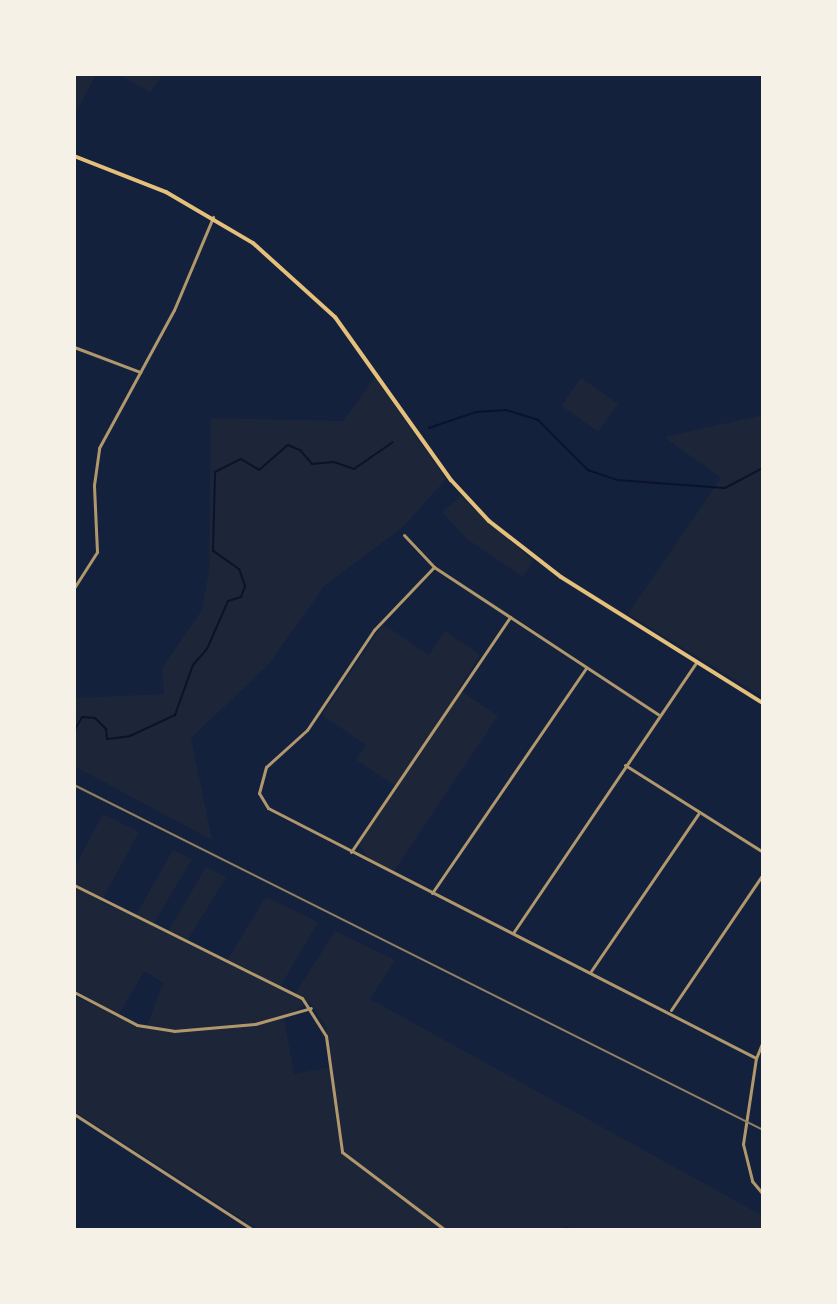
<!DOCTYPE html>
<style>
body{margin:0}
#map{position:relative;width:837px;height:1304px;overflow:hidden;background:#14213d;font-family:"Space Grotesk",sans-serif}
div>[style]{position:absolute}
.green>*{inset:0;background:#1d2539;transform-origin:0 0}
.stream>*{height:2px;margin:-1px;padding:0 1px;transform-origin:1px;border-radius:1px;background:#0b132b}
.minor>*{height:3px;margin:-1.5px;padding:0 1.5px;transform-origin:1.5px;border-radius:1.5px;background:#b1986c}
.tertiary>*{height:3px;margin:-1.5px;padding:0 1.5px;transform-origin:1.5px;border-radius:1.5px;background:#b1986c}
.primary>*{height:4px;margin:-2px;padding:0 2px;transform-origin:2px;border-radius:2px;background:#e5c07b}
.rail>*{height:2px;margin:-1px;padding:0 1px;transform-origin:1px;border-radius:1px;background:#918062}
span{translate:-50% -50%;white-space:nowrap;text-align:center;line-height:1.15;-webkit-text-stroke:6px #f6f1e7;paint-order:stroke}
.frame{position:absolute;inset:0;border:76px solid #f6f1e7;pointer-events:none}
</style>
<div id="map">
<div class="green">
<i style="clip-path:polygon(74px 74px,96px 74px,74px 117px)"></i>
<i style="clip-path:polygon(117px 74px,163px 74px,150px 92px)"></i>
<i style="clip-path:polygon(375px 377px,446px 479px,403px 527px,325px 585px,268px 665px,191px 738px,212px 840px,74px 766px,74px 698px,164px 694px,162px 668px,202px 610px,209px 570px,211px 418px,343px 421px)"></i>
<i style="left:581px;top:378px;width:45px;height:34px;rotate:35deg"></i>
<i style="clip-path:polygon(763px 415px,763px 697px,628px 614px,721px 478px,664px 437px)"></i>
<i style="clip-path:polygon(461px 496px,533px 561px,523px 577px,467px 539px,442px 512px)"></i>
<i style="clip-path:polygon(383px 624px,429px 655px,445px 631px,480px 655px,458px 689px,498px 716px,394px 871px,368px 858px,359px 844px,397px 787px,356px 760px,366px 745px,322px 715px)"></i>
<i style="clip-path:polygon(evenodd,103px 814px,139px 832px,101px 902px,135px 917px,173px 850px,192px 859px,152px 926px,167px 933px,206px 867px,226px 877px,186px 943px,226px 962px,266px 897px,318px 922px,280px 987px,294px 996px,335px 931px,395px 960px,370px 999px,763px 1216px,763px 1230px,573px 1230px,566px 1226px,563px 1230px,259px 1230px,74px 1111px,74px 996px,146px 1028px,163px 983px,144px 971px,119px 1014px,74px 990px,74px 868px,103px 814px,309px 1002px,326px 1026px,332px 1067px,294px 1074px,284px 1018px,309px 1002px)"></i>
</div>
<div class="stream">
<i style="left:429px;top:428px;width:50px;rotate:-18.8deg"></i>
<i style="left:476px;top:412px;width:30px;rotate:-4deg"></i>
<i style="left:506px;top:410px;width:34px;rotate:17deg"></i>
<i style="left:538px;top:420px;width:71px;rotate:45deg"></i>
<i style="left:588px;top:470px;width:31px;rotate:19deg"></i>
<i style="left:617px;top:480px;width:108px;rotate:4.2deg"></i>
<i style="left:725px;top:488px;width:43px;rotate:-27.8deg"></i>
<i style="left:74px;top:731px;width:16px;rotate:-60deg"></i>
<i style="left:82px;top:717px;width:13px;rotate:4deg"></i>
<i style="left:95px;top:718px;width:16px;rotate:45deg"></i>
<i style="left:106px;top:729px;width:10px;rotate:84deg"></i>
<i style="left:107px;top:739px;width:23px;rotate:-7deg"></i>
<i style="left:130px;top:736px;width:50px;rotate:-25deg"></i>
<i style="left:175px;top:715px;width:53px;rotate:-70.2deg"></i>
<i style="left:193px;top:665px;width:21px;rotate:-49deg"></i>
<i style="left:207px;top:649px;width:52px;rotate:-66.4deg"></i>
<i style="left:228px;top:601px;width:14px;rotate:-17deg"></i>
<i style="left:241px;top:597px;width:12px;rotate:-70deg"></i>
<i style="left:245px;top:586px;width:18px;rotate:-109deg"></i>
<i style="left:239px;top:569px;width:32px;rotate:-145deg"></i>
<i style="left:213px;top:551px;width:79px;rotate:-88.5deg"></i>
<i style="left:215px;top:472px;width:29px;rotate:-27deg"></i>
<i style="left:241px;top:459px;width:21px;rotate:31deg"></i>
<i style="left:259px;top:470px;width:38px;rotate:-41deg"></i>
<i style="left:288px;top:445px;width:13px;rotate:23deg"></i>
<i style="left:300px;top:450px;width:18px;rotate:49deg"></i>
<i style="left:312px;top:464px;width:22px;rotate:-5deg"></i>
<i style="left:334px;top:462px;width:21px;rotate:19deg"></i>
<i style="left:354px;top:469px;width:47px;rotate:-34.7deg"></i>
</div>
<div class="minor">
<i style="left:74px;top:347px;width:71px;rotate:20.7deg"></i>
<i style="left:404px;top:535px;width:44px;rotate:46.8deg"></i>
<i style="left:434px;top:567px;width:268px;rotate:33.3deg"></i>
<i style="left:434px;top:567px;width:87px;rotate:133.6deg"></i>
<i style="left:374px;top:630px;width:120px;rotate:123.8deg"></i>
<i style="left:307px;top:730px;width:55px;rotate:137.9deg"></i>
<i style="left:266px;top:767px;width:27px;rotate:105deg"></i>
<i style="left:259px;top:793px;width:17px;rotate:59deg"></i>
<i style="left:268px;top:808px;width:548px;rotate:27.13deg"></i>
<i style="left:74px;top:588px;width:43px;rotate:-57.4deg"></i>
<i style="left:97px;top:552px;width:67px;rotate:-92.6deg"></i>
<i style="left:94px;top:485px;width:37px;rotate:-82deg"></i>
<i style="left:99px;top:448px;width:157px;rotate:-61.5deg"></i>
<i style="left:174px;top:310px;width:101px;rotate:-67.2deg"></i>
<i style="left:625px;top:765px;width:163px;rotate:32.2deg"></i>
<i style="left:351px;top:852px;width:284px;rotate:-55.9deg"></i>
<i style="left:74px;top:885px;width:254px;rotate:26.4deg"></i>
<i style="left:302px;top:998px;width:45px;rotate:57.7deg"></i>
<i style="left:326px;top:1036px;width:117px;rotate:82.1deg"></i>
<i style="left:342px;top:1152px;width:129px;rotate:37.1deg"></i>
<i style="left:432px;top:893px;width:273px;rotate:-55.6deg"></i>
<i style="left:513px;top:933px;width:325px;rotate:-55.9deg"></i>
<i style="left:591px;top:971px;width:190px;rotate:-55.7deg"></i>
<i style="left:74px;top:992px;width:71px;rotate:27.6deg"></i>
<i style="left:137px;top:1025px;width:37px;rotate:9deg"></i>
<i style="left:174px;top:1031px;width:81px;rotate:-4.9deg"></i>
<i style="left:255px;top:1024px;width:58px;rotate:-15.9deg"></i>
<i style="left:671px;top:1010px;width:164px;rotate:-55.9deg"></i>
<i style="left:74px;top:1114px;width:213px;rotate:32.9deg"></i>
</div>
<div class="tertiary">
<i style="left:763px;top:1041px;width:18px;rotate:112deg"></i>
<i style="left:756px;top:1058px;width:87px;rotate:98.6deg"></i>
<i style="left:743px;top:1144px;width:38px;rotate:76deg"></i>
<i style="left:752px;top:1181px;width:17px;rotate:50deg"></i>
</div>
<div class="primary">
<i style="left:74px;top:156px;width:99px;rotate:21.4deg"></i>
<i style="left:166px;top:192px;width:101px;rotate:30.4deg"></i>
<i style="left:253px;top:243px;width:110px;rotate:42.1deg"></i>
<i style="left:335px;top:317px;width:200px;rotate:54.6deg"></i>
<i style="left:451px;top:480px;width:56px;rotate:47.2deg"></i>
<i style="left:489px;top:521px;width:91px;rotate:37.9deg"></i>
<i style="left:561px;top:577px;width:238px;rotate:32deg"></i>
</div>
<div class="rail">
<i style="left:74px;top:785px;width:771px;rotate:26.6deg"></i>
</div>
<div class="frame"></div>
</div>
